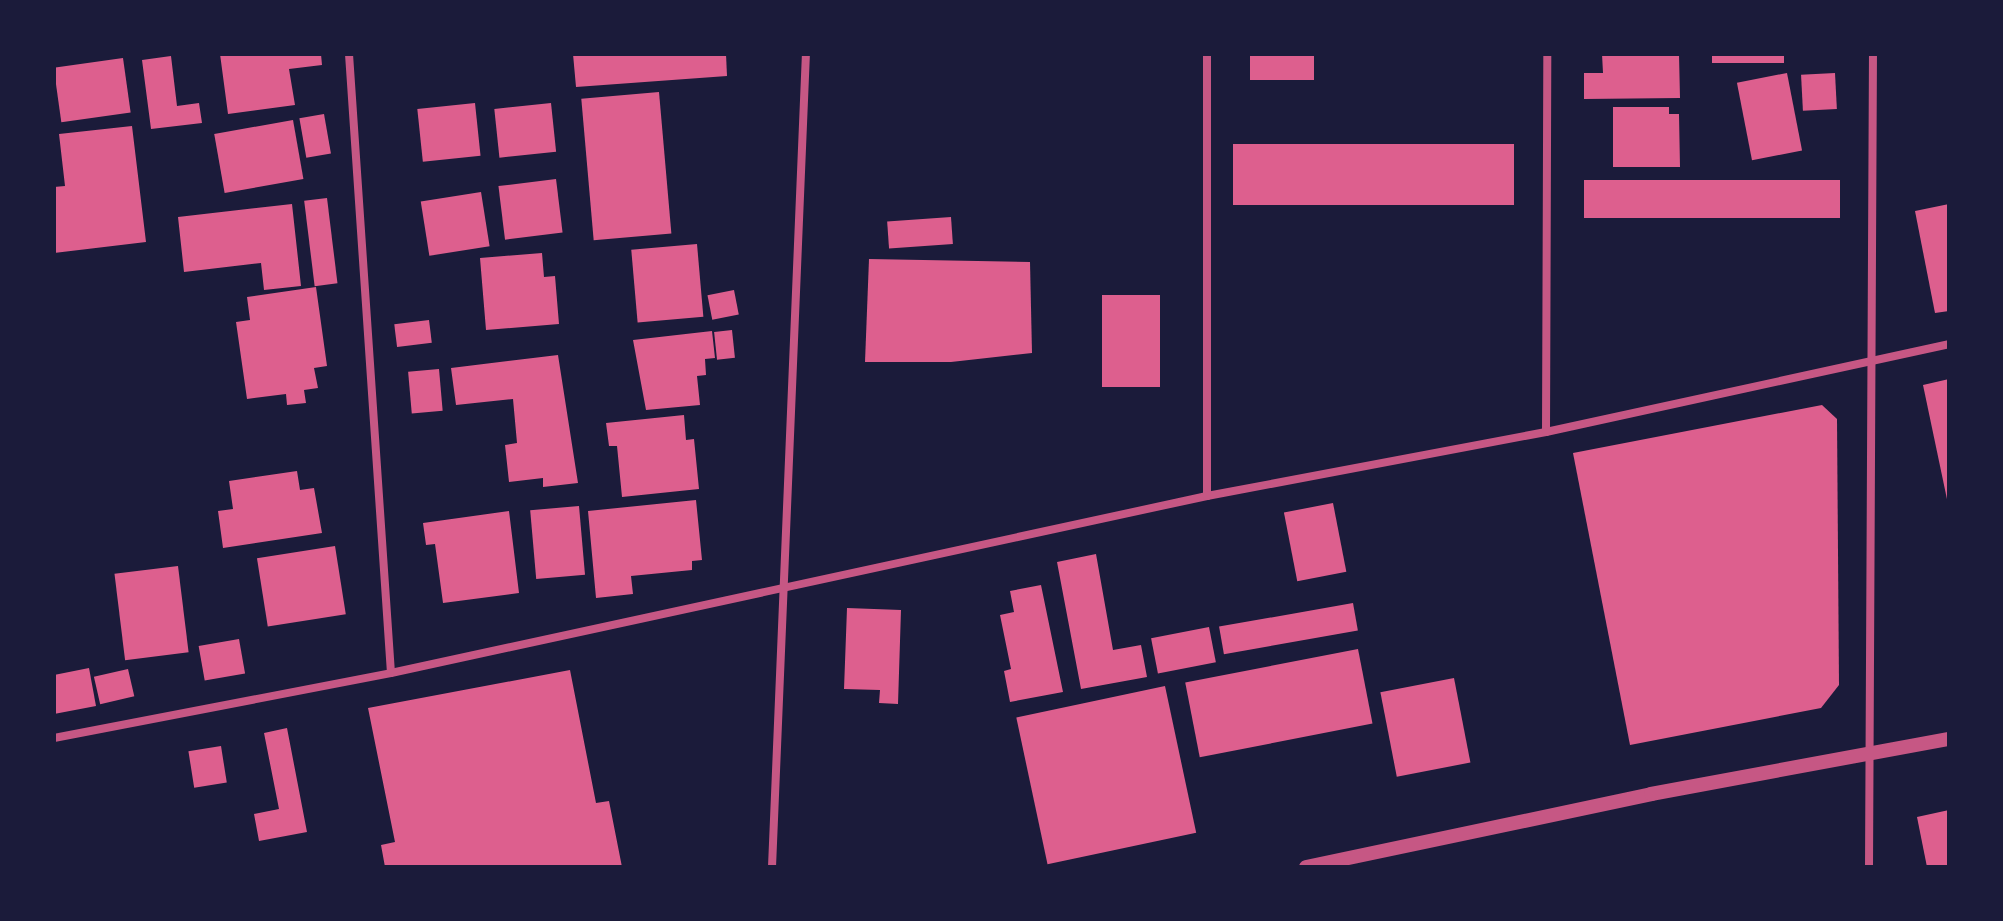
<!DOCTYPE html>
<style>
body{margin:0}
#map{position:relative;width:2003px;height:921px;overflow:hidden;background:#1b1b3a;font-family:"Asap Condensed",sans-serif}
div>[style]{position:absolute}
.building>*{inset:0;background:#dd5f8e;transform-origin:0 0}
.minor>*{height:8px;margin:-4px;padding:0 4px;transform-origin:4px;border-radius:4px;background:#c65784}
.tertiary>*{height:14px;margin:-7px;padding:0 7px;transform-origin:7px;border-radius:7px;background:#c65784}
span{translate:-50% -50%;white-space:nowrap;text-align:center;line-height:1.15;-webkit-text-stroke:8px #1b1b3a;paint-order:stroke}
.frame{position:absolute;inset:0;border:56px solid #1b1b3a;pointer-events:none}
</style>
<div id="map">
<div class="building">
<i style="clip-path:polygon(220px 54px,321px 54px,322px 65px,289px 69px,295px 105px,228px 114px)"></i>
<i style="clip-path:polygon(573px 54px,726px 54px,727px 76px,576px 87px)"></i>
<i style="left:1250px;top:54px;width:64px;height:26px"></i>
<i style="clip-path:polygon(1602px 54px,1679px 54px,1680px 98px,1584px 99px,1584px 73px,1603px 73px)"></i>
<i style="left:1712px;top:54px;width:72px;height:9px"></i>
<i style="clip-path:polygon(171px 56px,177px 106px,199px 103px,202px 123px,151px 129px,142px 60px)"></i>
<i style="left:123px;top:58px;width:55px;height:70px;rotate:82deg"></i>
<i style="left:1787px;top:73px;width:79px;height:51px;rotate:79deg"></i>
<i style="left:1835px;top:73px;width:36px;height:34px;rotate:87deg"></i>
<i style="left:659px;top:92px;width:142px;height:78px;rotate:85deg"></i>
<i style="left:475px;top:103px;width:53px;height:58px;rotate:84deg"></i>
<i style="left:551px;top:103px;width:49px;height:57px;rotate:84deg"></i>
<i style="clip-path:polygon(1613px 107px,1669px 107px,1669px 114px,1679px 114px,1680px 167px,1613px 167px)"></i>
<i style="left:324px;top:114px;width:40px;height:25px;rotate:80deg"></i>
<i style="left:293px;top:120px;width:60px;height:80px;rotate:80deg"></i>
<i style="clip-path:polygon(132px 126px,146px 242px,54px 253px,54px 187px,65px 186px,59px 134px)"></i>
<i style="left:1233px;top:144px;width:281px;height:61px"></i>
<i style="left:556px;top:179px;width:54px;height:58px;rotate:83deg"></i>
<i style="left:1584px;top:180px;width:256px;height:38px"></i>
<i style="left:481px;top:192px;width:55px;height:61px;rotate:81deg"></i>
<i style="left:327px;top:198px;width:86px;height:23px;rotate:83deg"></i>
<i style="clip-path:polygon(292px 204px,301px 286px,264px 290px,261px 263px,184px 272px,178px 217px)"></i>
<i style="clip-path:polygon(1949px 204px,1949px 311px,1935px 313px,1915px 211px)"></i>
<i style="left:951px;top:217px;width:27px;height:64px;rotate:86deg"></i>
<i style="left:697px;top:244px;width:73px;height:66px;rotate:85deg"></i>
<i style="clip-path:polygon(542px 253px,544px 277px,555px 276px,559px 324px,486px 330px,480px 258px)"></i>
<i style="clip-path:polygon(869px 259px,1030px 262px,1032px 353px,951px 362px,865px 362px)"></i>
<i style="clip-path:polygon(316px 287px,327px 366px,314px 368px,318px 388px,304px 390px,306px 403px,287px 405px,286px 394px,247px 399px,236px 322px,250px 320px,247px 297px)"></i>
<i style="left:734px;top:290px;width:25px;height:27px;rotate:79deg"></i>
<i style="left:1102px;top:295px;width:58px;height:92px"></i>
<i style="left:429px;top:320px;width:23px;height:35px;rotate:83deg"></i>
<i style="left:732px;top:330px;width:28px;height:18px;rotate:84deg"></i>
<i style="clip-path:polygon(712px 331px,715px 358px,705px 359px,706px 375px,697px 376px,700px 405px,646px 410px,633px 340px)"></i>
<i style="clip-path:polygon(558px 355px,578px 483px,543px 487px,543px 478px,509px 482px,505px 445px,517px 443px,513px 399px,456px 405px,451px 368px)"></i>
<i style="left:439px;top:369px;width:42px;height:31px;rotate:85deg"></i>
<i style="clip-path:polygon(1949px 379px,1949px 504px,1948px 504px,1923px 385px)"></i>
<i style="clip-path:polygon(1822px 405px,1837px 419px,1839px 685px,1821px 708px,1630px 745px,1573px 453px)"></i>
<i style="clip-path:polygon(684px 415px,686px 440px,694px 439px,699px 489px,622px 497px,617px 446px,609px 446px,606px 423px)"></i>
<i style="clip-path:polygon(297px 471px,300px 490px,314px 488px,322px 533px,223px 548px,218px 511px,233px 509px,229px 481px)"></i>
<i style="clip-path:polygon(696px 500px,702px 560px,692px 561px,692px 570px,631px 576px,633px 594px,596px 598px,588px 511px)"></i>
<i style="left:1333px;top:503px;width:70px;height:50px;rotate:79deg"></i>
<i style="left:579px;top:506px;width:69px;height:49px;rotate:85deg"></i>
<i style="clip-path:polygon(509px 511px,519px 593px,443px 603px,435px 544px,426px 545px,423px 523px)"></i>
<i style="left:335px;top:546px;width:69px;height:79px;rotate:81deg"></i>
<i style="clip-path:polygon(1096px 554px,1113px 650px,1141px 645px,1147px 677px,1081px 689px,1057px 562px)"></i>
<i style="left:178px;top:566px;width:87px;height:64px;rotate:83deg"></i>
<i style="clip-path:polygon(1041px 585px,1063px 692px,1010px 702px,1004px 671px,1011px 669px,1000px 615px,1014px 612px,1010px 591px)"></i>
<i style="left:1353px;top:603px;width:28px;height:136px;rotate:80deg"></i>
<i style="clip-path:polygon(847px 608px,901px 610px,898px 704px,879px 703px,880px 690px,844px 689px)"></i>
<i style="left:1209px;top:627px;width:36px;height:59px;rotate:79deg"></i>
<i style="left:239px;top:639px;width:35px;height:41px;rotate:80deg"></i>
<i style="left:1358px;top:649px;width:76px;height:176px;rotate:79deg"></i>
<i style="clip-path:polygon(89px 668px,96px 706px,54px 714px,54px 675px)"></i>
<i style="left:128px;top:669px;width:28px;height:35px;rotate:77deg"></i>
<i style="clip-path:polygon(570px 670px,596px 803px,609px 801px,622px 867px,385px 867px,381px 845px,395px 842px,368px 708px)"></i>
<i style="left:1454px;top:678px;width:86px;height:75px;rotate:79deg"></i>
<i style="left:1165px;top:686px;width:150px;height:152px;rotate:78deg"></i>
<i style="clip-path:polygon(287px 728px,307px 832px,259px 841px,254px 814px,279px 809px,264px 733px)"></i>
<i style="left:221px;top:746px;width:37px;height:33px;rotate:81deg"></i>
<i style="clip-path:polygon(1949px 810px,1949px 867px,1927px 867px,1917px 817px)"></i>
</div>
<div class="minor">
<i style="left:349px;top:54px;width:620px;rotate:86.12deg"></i>
<i style="left:1546px;top:432px;width:378px;rotate:-89.8deg"></i>
<i style="left:1207px;top:496px;width:442px;rotate:-90deg"></i>
<i style="left:54px;top:738px;width:343px;rotate:-10.9deg"></i>
<i style="left:391px;top:673px;width:835px;rotate:-12.24deg"></i>
<i style="left:1207px;top:496px;width:345px;rotate:-10.7deg"></i>
<i style="left:1546px;top:432px;width:412px;rotate:-12.3deg"></i>
<i style="left:772px;top:867px;width:814px;rotate:-87.61deg"></i>
<i style="left:1869px;top:867px;width:813px;rotate:-89.72deg"></i>
</div>
<div class="tertiary">
<i style="left:1306px;top:867px;width:353px;rotate:-11.9deg"></i>
<i style="left:1651px;top:794px;width:303px;rotate:-10.5deg"></i>
</div>
<div class="frame"></div>
</div>
